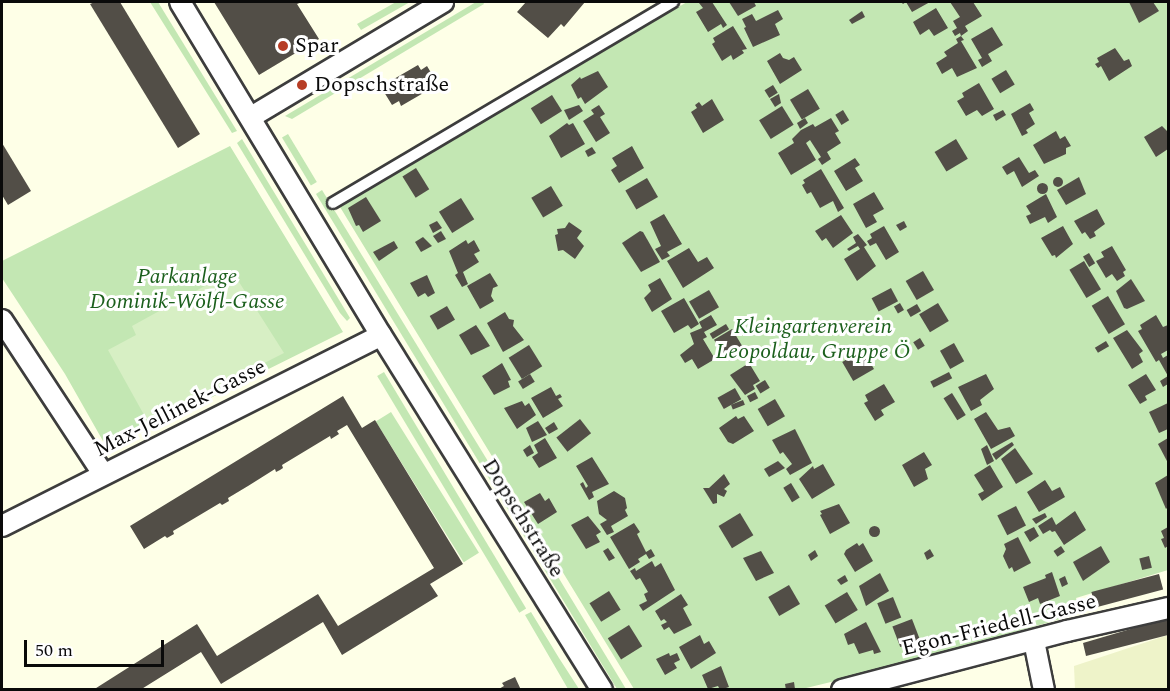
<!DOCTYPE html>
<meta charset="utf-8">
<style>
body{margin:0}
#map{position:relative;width:1170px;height:691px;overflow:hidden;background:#feffe7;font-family:Spectral,serif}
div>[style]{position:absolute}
.farmland>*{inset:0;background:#eef3c9}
.green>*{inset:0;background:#c3e7b3;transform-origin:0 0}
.pitch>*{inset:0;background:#d7efc4}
.building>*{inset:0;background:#524e47;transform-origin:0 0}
.round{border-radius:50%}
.roads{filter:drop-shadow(2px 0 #3d3d3d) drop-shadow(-2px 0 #3d3d3d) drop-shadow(0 2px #3d3d3d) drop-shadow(0 -2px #3d3d3d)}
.service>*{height:10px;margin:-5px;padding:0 5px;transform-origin:5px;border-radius:5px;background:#fff}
.minor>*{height:20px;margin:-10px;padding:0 10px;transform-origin:10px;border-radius:10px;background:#fff}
.dots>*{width:16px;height:16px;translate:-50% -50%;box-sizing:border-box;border:3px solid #fff;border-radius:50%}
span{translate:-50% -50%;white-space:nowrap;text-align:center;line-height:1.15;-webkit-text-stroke:6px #fff;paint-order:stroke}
.poi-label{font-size:22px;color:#0a0a0a}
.left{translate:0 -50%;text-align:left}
.park-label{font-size:22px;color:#1c601d;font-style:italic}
.street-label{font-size:22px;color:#0a0a0a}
.frame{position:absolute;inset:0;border:3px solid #0a0a0a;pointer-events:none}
.scale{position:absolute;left:24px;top:640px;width:140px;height:27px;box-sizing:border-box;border:3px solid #0a0a0a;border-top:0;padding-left:8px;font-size:18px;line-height:21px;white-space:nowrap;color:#0a0a0a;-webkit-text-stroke:4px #fff;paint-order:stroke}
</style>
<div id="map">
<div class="farmland">
<i style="clip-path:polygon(1168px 635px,1168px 689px,1075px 689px,1074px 666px)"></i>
</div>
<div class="green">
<i style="clip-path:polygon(150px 2px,158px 2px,237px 131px,232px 133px)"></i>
<i style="clip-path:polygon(396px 2px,410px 2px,361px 30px,357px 24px)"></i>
<i style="clip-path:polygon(476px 2px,483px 2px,484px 4px,292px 119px,285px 116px)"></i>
<i style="clip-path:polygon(687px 2px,1168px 2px,1168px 570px,1076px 598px,1081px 613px,897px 666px,802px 689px,634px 689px,340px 207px)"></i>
<i style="left:288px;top:134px;width:56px;height:7px;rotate:59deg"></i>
<i style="clip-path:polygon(242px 139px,350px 318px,347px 321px,340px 313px,237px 143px)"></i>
<i style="clip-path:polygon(230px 146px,343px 332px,116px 445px,103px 441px,65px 374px,2px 278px,2px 261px)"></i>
<i style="clip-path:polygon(322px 190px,486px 458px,626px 689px,617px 689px,316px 194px)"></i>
<i style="left:384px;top:372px;width:276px;height:8px;rotate:59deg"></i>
<i style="left:391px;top:412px;width:166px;height:18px;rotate:58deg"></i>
<i style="clip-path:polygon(531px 612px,559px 658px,579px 689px,568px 689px,525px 615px)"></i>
</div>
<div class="pitch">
<i style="clip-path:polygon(232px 271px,284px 353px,148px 422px,108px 350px,136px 335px,132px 326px)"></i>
</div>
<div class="building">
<i style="clip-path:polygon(95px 2px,120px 2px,200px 134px,178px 148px,90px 4px)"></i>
<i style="clip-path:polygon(214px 2px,302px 2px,297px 4px,319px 39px,259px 75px)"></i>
<i style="clip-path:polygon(526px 2px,585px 2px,564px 27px,561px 24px,548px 38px,517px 12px)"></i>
<i style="clip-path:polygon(712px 2px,727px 25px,723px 28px,721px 24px,708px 32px,696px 12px,703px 8px,699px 3px)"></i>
<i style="clip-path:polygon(729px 2px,754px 2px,756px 6px,738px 16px)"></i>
<i style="clip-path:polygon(901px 2px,930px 2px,912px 12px,906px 2px,903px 4px)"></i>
<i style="clip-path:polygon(950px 2px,973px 2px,982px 16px,965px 26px,968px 31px,961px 36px,960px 33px,955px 36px,952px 31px,957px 28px,953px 21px,960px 17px)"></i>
<i style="clip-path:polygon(1129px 2px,1153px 2px,1159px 11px,1139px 23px)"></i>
<i style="clip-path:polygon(936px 8px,948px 28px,934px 36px,929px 29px,920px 35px,913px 22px)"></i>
<i style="clip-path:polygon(778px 10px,783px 19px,775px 24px,780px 35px,753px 47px,744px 28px,746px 27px,742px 19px,752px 14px,756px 21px)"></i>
<i style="clip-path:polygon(862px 11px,865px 17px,852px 24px,849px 20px)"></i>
<i style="clip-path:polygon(733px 26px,747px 49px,742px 50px,744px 53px,733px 60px,731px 55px,722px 61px,712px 44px,715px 42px,713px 38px)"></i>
<i style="clip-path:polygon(992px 27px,1003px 45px,988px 54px,992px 61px,982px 67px,978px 60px,982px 58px,971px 39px)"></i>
<i style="clip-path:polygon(961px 36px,964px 40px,961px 41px,977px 68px,957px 77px,952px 68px,942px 74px,936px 63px,947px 56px,944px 52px,958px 43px,956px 39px)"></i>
<i style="clip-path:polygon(1115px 48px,1124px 61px,1129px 59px,1132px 66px,1109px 81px,1101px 66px,1098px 68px,1095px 64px,1099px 62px,1097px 58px)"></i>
<i style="clip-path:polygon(780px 53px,783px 58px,789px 60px,794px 57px,802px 70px,780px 84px,767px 61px)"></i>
<i style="clip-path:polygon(418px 65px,421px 70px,427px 66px,436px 81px,430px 85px,432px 88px,401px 106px,399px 101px,392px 105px,384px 92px,390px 88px,387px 83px)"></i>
<i style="left:1006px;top:70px;width:17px;height:17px;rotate:59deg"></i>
<i style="clip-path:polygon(598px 71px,608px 87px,585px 104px,581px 97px,578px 99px,571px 85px,580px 77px,581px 79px)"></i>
<i style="clip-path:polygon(979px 83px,994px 109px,982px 116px,977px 110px,966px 116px,957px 101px,964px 97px,962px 93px)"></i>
<i style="left:773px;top:85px;width:9px;height:10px;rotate:58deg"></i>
<i style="left:808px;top:89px;width:23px;height:21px;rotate:59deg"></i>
<i style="clip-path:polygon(779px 94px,781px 103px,775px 107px,770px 99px)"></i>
<i style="left:552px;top:95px;width:19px;height:25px;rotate:58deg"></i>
<i style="clip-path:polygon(712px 99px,724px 120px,703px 133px,691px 112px,697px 108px,695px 105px,699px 102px,702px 106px)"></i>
<i style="clip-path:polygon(1030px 103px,1034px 110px,1029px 113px,1035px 124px,1026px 130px,1028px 133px,1022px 136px,1011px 114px)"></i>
<i style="clip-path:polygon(579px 105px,583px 111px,569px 120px,564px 110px)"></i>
<i style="clip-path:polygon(599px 105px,605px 114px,600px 117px,610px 133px,596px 142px,583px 121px,594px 114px,591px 110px)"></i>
<i style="left:782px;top:106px;width:22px;height:27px;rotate:58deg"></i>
<i style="left:843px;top:110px;width:12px;height:9px;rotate:59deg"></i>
<i style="clip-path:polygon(1003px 110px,1006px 115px,996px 121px,993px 115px)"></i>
<i style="clip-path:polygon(805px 118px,808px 123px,800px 129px,797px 123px)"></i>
<i style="clip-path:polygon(831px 118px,839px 131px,835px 133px,841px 143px,827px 152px,831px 159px,822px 165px,818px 159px,821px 157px,810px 140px,806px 143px,816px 160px,791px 175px,778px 153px,794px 143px,792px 139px,801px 130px,813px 124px,815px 127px)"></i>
<i style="clip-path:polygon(567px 123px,569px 125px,573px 123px,585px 144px,561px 158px,549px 136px)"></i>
<i style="clip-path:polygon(1162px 126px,1168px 132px,1168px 149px,1156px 157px,1144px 137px)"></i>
<i style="clip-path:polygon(1056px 131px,1060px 139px,1065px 136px,1071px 146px,1066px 148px,1066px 154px,1044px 164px,1033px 145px)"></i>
<i style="left:956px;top:139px;width:23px;height:25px;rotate:59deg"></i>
<i style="clip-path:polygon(2px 143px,31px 191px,8px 205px,2px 195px)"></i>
<i style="clip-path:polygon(632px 146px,644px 168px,619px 183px,611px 170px,617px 166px,612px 158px)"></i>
<i style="clip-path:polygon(592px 147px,596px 153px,588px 157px,585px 151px)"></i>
<i style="clip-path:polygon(1019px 157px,1029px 173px,1035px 170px,1039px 176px,1022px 187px,1014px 171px,1007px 175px,1002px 167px)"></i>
<i style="clip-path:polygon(855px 158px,860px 165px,855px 168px,863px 181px,846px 191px,834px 171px)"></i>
<i style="left:416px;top:168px;width:25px;height:16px;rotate:58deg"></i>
<i style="clip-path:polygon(821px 169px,844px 208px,838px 212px,833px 201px,820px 208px,811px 192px,807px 194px,802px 185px,805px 183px,803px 180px)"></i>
<i style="clip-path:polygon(1079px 177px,1086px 194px,1066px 205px,1057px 190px)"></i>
<i class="round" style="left:1053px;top:177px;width:10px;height:10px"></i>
<i style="left:647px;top:178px;width:22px;height:25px;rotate:60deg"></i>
<i class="round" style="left:1036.5px;top:182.5px;width:11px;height:11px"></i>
<i style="left:551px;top:186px;width:23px;height:23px;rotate:59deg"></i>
<i style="clip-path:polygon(874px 192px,884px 209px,873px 215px,877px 222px,866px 228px,853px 204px)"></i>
<i style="clip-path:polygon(1046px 194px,1057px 217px,1048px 223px,1045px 217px,1030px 224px,1026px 216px,1031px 214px,1026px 206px)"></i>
<i style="clip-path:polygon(366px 197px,381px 221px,363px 232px,359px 225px,356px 226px,348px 208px)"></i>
<i style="left:461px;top:198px;width:25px;height:26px;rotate:58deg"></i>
<i style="clip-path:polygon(1097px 209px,1105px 224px,1094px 232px,1096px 236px,1090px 239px,1085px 232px,1082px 234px,1074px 221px)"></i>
<i style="clip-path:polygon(664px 214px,682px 244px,667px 252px,670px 256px,662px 260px,655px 249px,661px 246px,650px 222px)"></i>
<i style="clip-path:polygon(841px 215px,853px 233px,833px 248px,826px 238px,822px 241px,815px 231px)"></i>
<i style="clip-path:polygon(437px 221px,442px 228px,433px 233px,429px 225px)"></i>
<i style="clip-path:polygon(904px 221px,907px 227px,900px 231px,896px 225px)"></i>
<i style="clip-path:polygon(569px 222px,582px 231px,577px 238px,584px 246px,575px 259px,563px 250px,558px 251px,555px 235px,558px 234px,557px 229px,565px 228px)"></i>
<i style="clip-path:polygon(884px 226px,899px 252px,886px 260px,876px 243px,870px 246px,867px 241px,872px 238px,870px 234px)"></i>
<i style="clip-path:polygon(1063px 226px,1073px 244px,1056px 258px,1055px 255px,1052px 256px,1041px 238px)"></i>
<i style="clip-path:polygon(441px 231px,446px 239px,438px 243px,433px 236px)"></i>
<i style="clip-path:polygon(640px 231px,643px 232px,660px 262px,641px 272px,622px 243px)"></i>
<i style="clip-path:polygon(858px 234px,867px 245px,864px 247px,876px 266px,857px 281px,844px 259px,860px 249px,858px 246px,849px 251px,847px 249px,856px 243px,853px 237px)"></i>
<i style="clip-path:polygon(423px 237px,432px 246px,421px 252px,415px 242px)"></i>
<i style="clip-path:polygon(466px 240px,468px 244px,474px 240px,480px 251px,474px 254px,479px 262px,463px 272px,468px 284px,462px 287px,455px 275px,458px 273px,449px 251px)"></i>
<i style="clip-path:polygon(394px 241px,398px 248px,379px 261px,373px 252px)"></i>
<i style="clip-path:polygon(1112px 246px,1126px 270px,1123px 272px,1125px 276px,1117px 281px,1112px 274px,1106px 278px,1096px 261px,1104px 257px,1101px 252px)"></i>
<i style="clip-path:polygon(689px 248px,698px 262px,707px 257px,714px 268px,683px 288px,667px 261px)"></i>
<i style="left:1089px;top:253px;width:12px;height:7px;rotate:59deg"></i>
<i style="left:1084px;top:261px;width:33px;height:17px;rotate:59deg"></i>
<i style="left:923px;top:271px;width:22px;height:20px;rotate:60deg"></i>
<i style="clip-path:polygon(490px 273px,498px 286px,493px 288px,491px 296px,494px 301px,480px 309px,467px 286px)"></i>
<i style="clip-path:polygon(427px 275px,435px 293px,428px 297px,425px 293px,418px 297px,410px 283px)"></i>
<i style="clip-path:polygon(660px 278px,672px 299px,652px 312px,644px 298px,651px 291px,648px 285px)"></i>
<i style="clip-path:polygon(1131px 279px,1145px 301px,1127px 309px,1124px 308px,1116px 291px)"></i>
<i style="left:891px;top:288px;width:15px;height:22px;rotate:62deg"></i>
<i style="left:709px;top:290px;width:20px;height:23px;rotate:60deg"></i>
<i style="left:1108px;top:296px;width:33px;height:19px;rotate:59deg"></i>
<i style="clip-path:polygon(684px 298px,699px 324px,691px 329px,688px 325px,674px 333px,661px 311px)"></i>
<i style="left:900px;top:303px;width:8px;height:7px;rotate:60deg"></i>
<i style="left:938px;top:303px;width:21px;height:22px;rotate:59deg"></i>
<i style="left:917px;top:304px;width:8px;height:12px;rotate:60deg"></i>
<i style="left:447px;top:306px;width:16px;height:20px;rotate:60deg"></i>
<i style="clip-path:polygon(505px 312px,509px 319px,514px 320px,513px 326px,524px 340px,503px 352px,487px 323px)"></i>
<i style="clip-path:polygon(711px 315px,717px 325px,704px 332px,707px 337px,703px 339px,715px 359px,698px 369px,692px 359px,685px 363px,680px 355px,694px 344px,690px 333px,702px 328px,699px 322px)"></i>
<i style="clip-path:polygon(1156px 315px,1163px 327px,1168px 325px,1168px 350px,1161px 354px,1163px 358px,1168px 355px,1168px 384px,1163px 387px,1160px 381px,1168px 376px,1159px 360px,1156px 362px,1138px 331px,1142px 329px,1140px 325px)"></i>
<i style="left:726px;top:324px;width:6px;height:19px;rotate:59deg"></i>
<i style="clip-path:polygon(476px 325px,490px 346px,471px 355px,459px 335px)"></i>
<i style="left:732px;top:329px;width:23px;height:21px;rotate:59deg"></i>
<i style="clip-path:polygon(1127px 330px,1143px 351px,1139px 354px,1143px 362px,1132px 369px,1113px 338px)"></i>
<i style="left:920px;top:338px;width:9px;height:8px;rotate:58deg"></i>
<i style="left:1106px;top:341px;width:6px;height:13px;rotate:59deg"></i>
<i style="left:954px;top:343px;width:21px;height:16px;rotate:61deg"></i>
<i style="left:529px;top:345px;width:25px;height:24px;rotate:58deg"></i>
<i style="left:863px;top:350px;width:22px;height:24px;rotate:60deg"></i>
<i style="clip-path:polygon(502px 363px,511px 380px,508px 381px,510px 387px,494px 395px,482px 376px)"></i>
<i style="clip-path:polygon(749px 363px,760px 381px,753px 385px,755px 389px,745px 395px,730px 375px)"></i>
<i style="left:949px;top:372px;width:7px;height:21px;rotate:63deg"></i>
<i style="left:530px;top:374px;width:9px;height:14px;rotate:58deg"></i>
<i style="clip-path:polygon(986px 374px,994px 389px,980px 400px,982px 405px,971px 411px,958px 387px)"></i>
<i style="clip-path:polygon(1146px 374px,1156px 390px,1145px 396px,1147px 400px,1140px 404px,1128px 385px)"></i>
<i style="left:765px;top:380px;width:9px;height:11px;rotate:58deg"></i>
<i style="clip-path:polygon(884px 384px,895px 402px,881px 410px,884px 415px,875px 421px,864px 403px,868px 401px,865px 395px)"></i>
<i style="clip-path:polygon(551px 387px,556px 396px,560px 394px,562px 397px,558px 399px,563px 406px,543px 418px,531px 398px)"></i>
<i style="left:735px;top:388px;width:13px;height:20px;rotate:61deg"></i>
<i style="left:755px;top:392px;width:7px;height:9px;rotate:63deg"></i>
<i style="left:952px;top:393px;width:26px;height:10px;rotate:58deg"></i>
<i style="clip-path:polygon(343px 396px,362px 428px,375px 420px,463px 564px,430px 584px,438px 596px,342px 655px,323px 622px,221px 684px,201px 652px,140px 690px,93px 690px,197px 624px,217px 656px,318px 594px,338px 626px,434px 568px,347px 425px,337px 431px,339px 434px,331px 439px,330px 436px,282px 465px,283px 468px,280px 470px,276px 472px,275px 469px,248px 486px,228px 498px,229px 501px,222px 505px,220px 503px,173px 531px,174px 534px,167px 538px,165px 536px,144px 549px,130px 526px)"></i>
<i style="left:775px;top:399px;width:20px;height:20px;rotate:60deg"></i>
<i style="left:743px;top:400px;width:5px;height:13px;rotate:68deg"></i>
<i style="clip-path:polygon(522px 401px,525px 406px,529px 403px,536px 415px,517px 429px,504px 408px)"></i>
<i style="clip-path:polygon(1168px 403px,1168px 429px,1159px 433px,1149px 412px)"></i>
<i style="clip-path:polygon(986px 412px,998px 430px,1010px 427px,1015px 436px,991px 449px,974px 419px)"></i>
<i style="clip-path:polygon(736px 416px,738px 419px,744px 416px,754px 431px,733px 444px,728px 442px,719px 428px)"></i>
<i style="left:580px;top:419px;width:18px;height:30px;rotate:52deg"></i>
<i style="clip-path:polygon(538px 421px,547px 435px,532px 442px,526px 428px)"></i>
<i style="clip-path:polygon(554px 422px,558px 429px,549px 434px,545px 428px)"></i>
<i style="clip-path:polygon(795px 429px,812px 463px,790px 475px,786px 469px,792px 464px,783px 452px,780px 454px,772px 440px)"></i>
<i style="clip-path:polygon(545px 438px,557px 458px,539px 468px,532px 457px,538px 453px,534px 445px)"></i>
<i style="clip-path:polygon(1168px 438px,1168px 463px,1158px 444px)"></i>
<i style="clip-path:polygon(1012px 442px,1014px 445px,996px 460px,992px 454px)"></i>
<i style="clip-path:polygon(530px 445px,534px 453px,527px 457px,523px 450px)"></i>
<i style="clip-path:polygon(987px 445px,994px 461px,987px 465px,981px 449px)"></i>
<i style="clip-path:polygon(1015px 448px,1033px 474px,1016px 484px,1001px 459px)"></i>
<i style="clip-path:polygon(924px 452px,932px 465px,925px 469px,928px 479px,914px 487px,902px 465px)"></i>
<i style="clip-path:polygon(592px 457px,609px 484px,592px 492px,594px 497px,589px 500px,580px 484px,583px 482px,586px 488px,588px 486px,576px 466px)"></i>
<i style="clip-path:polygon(778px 461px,785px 468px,769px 477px,764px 469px)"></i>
<i style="clip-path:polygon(823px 464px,835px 485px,812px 499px,799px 479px,813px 466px,814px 469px)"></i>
<i style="clip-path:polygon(990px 465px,1003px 487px,982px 501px,978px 494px,984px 491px,974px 475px)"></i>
<i style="clip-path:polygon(724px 474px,730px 484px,724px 489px,727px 491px,724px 497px,717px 494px,717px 503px,713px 504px,703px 488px,709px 488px)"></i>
<i style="clip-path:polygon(1168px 475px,1168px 507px,1166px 509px,1155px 483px)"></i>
<i style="clip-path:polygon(1045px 480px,1052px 491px,1060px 487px,1065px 497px,1039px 512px,1027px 492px)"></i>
<i style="left:791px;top:483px;width:17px;height:9px;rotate:59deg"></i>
<i style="clip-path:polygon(614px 491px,625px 498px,627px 508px,625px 510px,628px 516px,611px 526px,614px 532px,607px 535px,600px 524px,607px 520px,599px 514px,597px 501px)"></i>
<i style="clip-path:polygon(540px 493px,545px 501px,549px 498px,557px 512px,538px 524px,524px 502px)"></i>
<i style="clip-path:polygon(839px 504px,850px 523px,830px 534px,820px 515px,822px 514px,820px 511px)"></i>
<i style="left:1016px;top:506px;width:22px;height:21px;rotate:63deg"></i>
<i style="clip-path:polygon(1075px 511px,1086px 530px,1064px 545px,1055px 531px,1052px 532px,1050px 530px,1043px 534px,1038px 526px,1052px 517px,1056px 525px)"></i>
<i style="left:740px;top:513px;width:26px;height:25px;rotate:59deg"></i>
<i style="clip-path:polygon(1045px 513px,1047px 517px,1036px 524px,1032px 519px)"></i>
<i style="clip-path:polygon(588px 516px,601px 532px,596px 535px,600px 542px,586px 549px,571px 525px)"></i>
<i style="clip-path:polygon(634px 523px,640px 532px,637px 534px,646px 552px,651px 549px,655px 556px,649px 559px,646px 554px,638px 559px,640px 562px,629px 569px,610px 537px)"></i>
<i class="round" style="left:868.5px;top:525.5px;width:11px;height:11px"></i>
<i style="clip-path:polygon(1034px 527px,1039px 536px,1030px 542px,1024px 532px)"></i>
<i style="clip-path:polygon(1168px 527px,1168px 546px,1165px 548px,1161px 539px,1164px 538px,1161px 531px)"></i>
<i style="clip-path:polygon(1018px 537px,1031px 563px,1014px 572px,1012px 567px,1009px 569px,1003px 556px,1006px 549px,1004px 544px)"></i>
<i style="clip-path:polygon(857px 543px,859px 546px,863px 543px,873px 561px,855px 572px,844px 554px,846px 550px)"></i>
<i style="left:1061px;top:546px;width:7px;height:9px;rotate:56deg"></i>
<i style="clip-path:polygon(1101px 546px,1110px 562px,1083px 581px,1073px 562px)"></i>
<i style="clip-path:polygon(608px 548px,615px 558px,609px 561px,603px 551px)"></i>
<i style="clip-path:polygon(930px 549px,934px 556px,927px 560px,924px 553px)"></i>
<i style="clip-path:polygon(815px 550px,818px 556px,811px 561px,808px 555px)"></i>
<i style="clip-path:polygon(761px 551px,774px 573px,756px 581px,743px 558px)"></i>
<i style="left:1149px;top:556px;width:12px;height:10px;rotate:76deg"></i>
<i style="clip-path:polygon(652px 561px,655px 567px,661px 563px,675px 590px,643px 611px,639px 605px,647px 601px,644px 594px,648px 592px,640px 578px,636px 580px,630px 571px,635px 568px,636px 571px)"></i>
<i style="clip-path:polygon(1052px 572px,1060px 596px,1040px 604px,1038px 598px,1029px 602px,1023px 587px,1046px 578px,1045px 575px)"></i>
<i style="clip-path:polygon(880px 573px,889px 591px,866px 606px,859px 586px)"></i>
<i style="left:1159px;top:574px;width:16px;height:70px;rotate:75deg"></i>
<i style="clip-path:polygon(845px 575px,848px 581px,841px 585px,837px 580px)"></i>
<i style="clip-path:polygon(1065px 576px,1068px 584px,1062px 587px,1059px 579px)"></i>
<i style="left:789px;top:585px;width:22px;height:24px;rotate:60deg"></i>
<i style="left:609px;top:591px;width:22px;height:23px;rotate:58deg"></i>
<i style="left:847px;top:592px;width:21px;height:26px;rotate:59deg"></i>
<i style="clip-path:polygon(681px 594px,688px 605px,683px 608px,692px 625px,674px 634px,669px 627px,664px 630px,661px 625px,667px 622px,664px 619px,661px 621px,655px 611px)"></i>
<i style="left:893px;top:597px;width:22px;height:17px;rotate:68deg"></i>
<i style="clip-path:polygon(1168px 618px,1168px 635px,1086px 656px,1083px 643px)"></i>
<i style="left:912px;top:619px;width:22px;height:21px;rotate:69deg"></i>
<i style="clip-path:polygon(866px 622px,881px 652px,874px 654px,873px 650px,859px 654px,854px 643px,848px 645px,844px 634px)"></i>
<i style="left:629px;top:625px;width:25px;height:25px;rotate:58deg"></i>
<i style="clip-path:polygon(700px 635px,704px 644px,709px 641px,716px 653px,691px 669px,679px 647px)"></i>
<i style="clip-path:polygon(669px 653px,670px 656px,677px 653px,680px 660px,674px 663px,677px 668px,665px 675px,656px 659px)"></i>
<i style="clip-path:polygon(721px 666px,729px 687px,720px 690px,718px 686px,708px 689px,702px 675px)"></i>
<i style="clip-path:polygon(515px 677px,521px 690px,497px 690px,504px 686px,502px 683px)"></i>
<i style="clip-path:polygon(794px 682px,795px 689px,786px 690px,785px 684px)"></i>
</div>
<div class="roads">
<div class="service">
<i style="left:333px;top:203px;width:395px;rotate:-30.6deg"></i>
</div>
<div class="minor">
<i style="left:180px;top:2px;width:389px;rotate:58.9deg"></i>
<i style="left:381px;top:335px;width:418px;rotate:58.1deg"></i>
<i style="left:251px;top:117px;width:224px;rotate:-30.9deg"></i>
<i style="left:2px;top:320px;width:184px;rotate:56.7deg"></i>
<i style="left:2px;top:526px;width:424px;rotate:-26.7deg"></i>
<i style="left:1034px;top:641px;width:50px;rotate:78.5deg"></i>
<i style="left:842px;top:690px;width:233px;rotate:-14.7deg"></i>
<i style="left:1067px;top:631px;width:104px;rotate:-12.8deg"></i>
</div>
</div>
<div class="dots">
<i style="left:283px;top:46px;background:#b73d25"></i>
<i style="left:302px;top:85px;background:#b73d25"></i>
</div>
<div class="poi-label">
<span class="left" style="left:295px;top:46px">Spar</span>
<span class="left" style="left:314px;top:85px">Dopschstraße</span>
</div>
<div class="park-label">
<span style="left:187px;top:289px">Parkanlage<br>Dominik-Wölfl-Gasse</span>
<span style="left:813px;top:339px">Kleingartenverein<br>Leopoldau, Gruppe Ö</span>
</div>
<div class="street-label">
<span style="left:180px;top:408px;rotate:-27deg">Max-Jellinek-Gasse</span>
<span style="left:523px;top:518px;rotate:58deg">Dopschstraße</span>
<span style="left:999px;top:625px;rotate:-14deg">Egon-Friedell-Gasse</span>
</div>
<div class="frame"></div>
<div class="scale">50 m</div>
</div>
